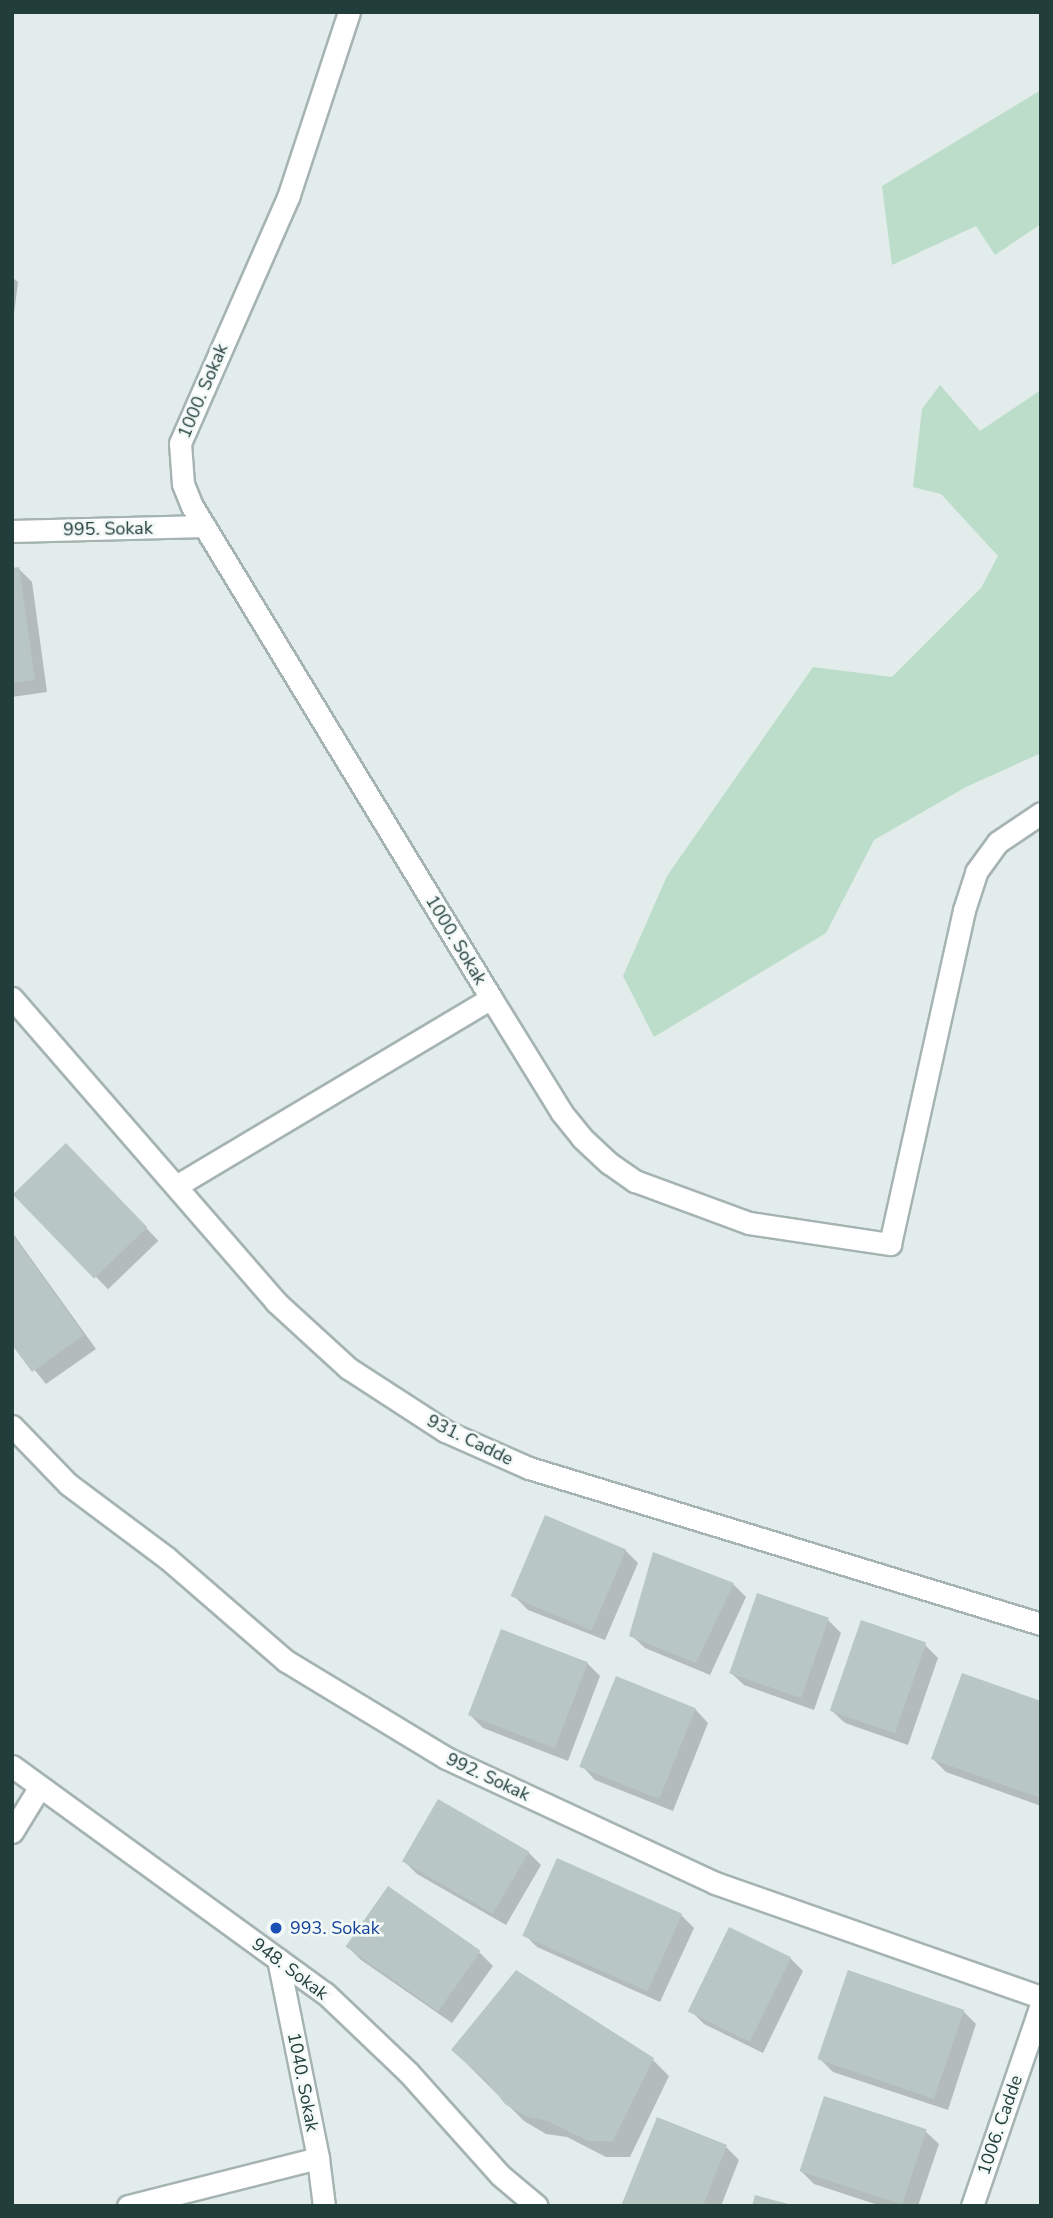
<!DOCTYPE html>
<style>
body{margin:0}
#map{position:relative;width:1053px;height:2218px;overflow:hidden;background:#e2ecea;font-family:"Nunito Sans",sans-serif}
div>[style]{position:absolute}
.green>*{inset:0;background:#bbddca}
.shadow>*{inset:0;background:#0003;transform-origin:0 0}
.building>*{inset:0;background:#b8c7c3;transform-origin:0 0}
.roads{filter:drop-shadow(2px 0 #a5b4b2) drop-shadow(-2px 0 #a5b4b2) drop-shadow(0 2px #a5b4b2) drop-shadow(0 -2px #a5b4b2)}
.minor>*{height:21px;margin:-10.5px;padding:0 10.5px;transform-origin:10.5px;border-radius:10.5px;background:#fff}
.secondary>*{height:21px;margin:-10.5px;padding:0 10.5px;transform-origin:10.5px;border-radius:10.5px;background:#fff}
.dots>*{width:19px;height:19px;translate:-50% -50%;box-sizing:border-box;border:4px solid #f3f9f7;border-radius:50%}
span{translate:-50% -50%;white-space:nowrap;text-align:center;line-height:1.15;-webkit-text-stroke:5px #f3f9f7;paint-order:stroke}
.street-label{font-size:18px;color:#223e3b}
.transit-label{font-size:18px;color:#164399}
.left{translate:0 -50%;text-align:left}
.frame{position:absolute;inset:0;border:14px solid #223e3b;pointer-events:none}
</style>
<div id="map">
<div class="green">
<i style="clip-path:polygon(1041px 90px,1041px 224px,995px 255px,976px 226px,892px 265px,882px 186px)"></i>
<i style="clip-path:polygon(940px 385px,980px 431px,1041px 390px,1041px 753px,966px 787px,874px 840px,826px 933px,654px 1037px,623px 976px,667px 876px,813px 667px,892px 677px,981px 588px,998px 556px,941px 494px,913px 487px,922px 409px)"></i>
</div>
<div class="shadow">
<i style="clip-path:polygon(12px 277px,18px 282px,12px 330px)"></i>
<i style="clip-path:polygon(19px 569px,32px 582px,47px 692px,12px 697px,12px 570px)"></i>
<i style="left:66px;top:1145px;width:133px;height:70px;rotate:46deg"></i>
<i style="clip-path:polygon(12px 1232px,96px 1349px,46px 1384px,12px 1342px)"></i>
<i style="clip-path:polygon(625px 1550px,638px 1563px,605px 1640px,528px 1610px,515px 1597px)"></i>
<i style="clip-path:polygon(733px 1584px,746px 1597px,710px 1675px,645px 1648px,631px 1635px)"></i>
<i style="clip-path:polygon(828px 1620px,841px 1633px,814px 1710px,744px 1685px,730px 1672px)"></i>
<i style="clip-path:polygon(925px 1645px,938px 1658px,908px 1745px,845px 1723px,831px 1710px)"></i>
<i style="clip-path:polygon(587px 1663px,600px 1676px,568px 1761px,483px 1728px,470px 1715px)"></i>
<i style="clip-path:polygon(1041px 1703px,1041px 1806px,946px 1772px,933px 1759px)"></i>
<i style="clip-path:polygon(695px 1709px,708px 1723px,673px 1811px,595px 1780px,582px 1766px)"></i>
<i style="clip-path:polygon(528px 1852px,541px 1865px,506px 1925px,417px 1874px,404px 1861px)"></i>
<i style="clip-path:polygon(681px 1915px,694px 1928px,660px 2002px,537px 1947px,524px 1934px)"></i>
<i style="clip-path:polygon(348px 1947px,480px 1953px,493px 1966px,452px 2023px,361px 1960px)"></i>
<i style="clip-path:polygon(790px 1958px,803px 1971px,763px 2053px,704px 2024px,691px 2011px)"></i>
<i style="clip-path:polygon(963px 2011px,976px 2024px,948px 2110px,833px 2072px,820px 2059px)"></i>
<i style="clip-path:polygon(453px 2050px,652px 2059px,669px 2076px,630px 2157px,606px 2157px,567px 2137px,546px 2134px,524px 2121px)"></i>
<i style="clip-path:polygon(658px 2120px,726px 2147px,739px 2160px,721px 2206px,623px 2206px)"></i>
<i style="clip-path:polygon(925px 2131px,939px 2144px,918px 2206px,881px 2206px,814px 2184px,801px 2171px)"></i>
</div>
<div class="building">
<i style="clip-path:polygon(19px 567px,35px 680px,12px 683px,12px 568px)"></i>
<i style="left:66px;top:1143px;width:117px;height:74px;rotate:46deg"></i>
<i style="clip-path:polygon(12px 1234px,84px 1335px,32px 1372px,12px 1345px)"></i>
<i style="left:545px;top:1515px;width:88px;height:88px;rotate:23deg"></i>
<i style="clip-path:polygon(653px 1552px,734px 1583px,696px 1663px,629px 1636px)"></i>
<i style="left:757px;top:1593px;width:76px;height:85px;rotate:19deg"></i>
<i style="left:861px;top:1620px;width:69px;height:96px;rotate:19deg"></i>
<i style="left:501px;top:1629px;width:93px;height:92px;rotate:21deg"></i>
<i style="clip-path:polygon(962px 1673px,1041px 1701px,1040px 1798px,931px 1759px)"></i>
<i style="left:616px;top:1676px;width:86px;height:98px;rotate:22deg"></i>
<i style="left:438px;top:1799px;width:105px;height:72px;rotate:30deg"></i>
<i style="left:557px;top:1858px;width:137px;height:85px;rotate:24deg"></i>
<i style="left:388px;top:1886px;width:113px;height:74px;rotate:35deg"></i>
<i style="left:729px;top:1927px;width:69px;height:94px;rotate:26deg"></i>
<i style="clip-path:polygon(516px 1970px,654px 2058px,613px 2141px,588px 2141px,548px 2121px,527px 2117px,505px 2104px,486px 2080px,451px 2050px)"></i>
<i style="left:848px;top:1970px;width:123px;height:94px;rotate:19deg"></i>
<i style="left:824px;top:2096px;width:108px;height:79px;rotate:18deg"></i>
<i style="clip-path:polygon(657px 2117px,727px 2145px,703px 2206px,621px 2206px)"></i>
<i style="clip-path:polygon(755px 2195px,792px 2205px,792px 2206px,752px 2206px)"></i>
</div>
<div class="roads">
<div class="minor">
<i style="left:349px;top:12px;width:193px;rotate:108.2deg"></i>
<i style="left:289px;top:195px;width:271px;rotate:113.7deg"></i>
<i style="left:180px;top:443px;width:41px;rotate:85.8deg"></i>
<i style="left:183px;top:484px;width:24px;rotate:68deg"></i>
<i style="left:192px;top:506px;width:576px;rotate:58.71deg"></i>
<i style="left:491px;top:998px;width:135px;rotate:58.3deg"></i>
<i style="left:562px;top:1113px;width:32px;rotate:51deg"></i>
<i style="left:582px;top:1138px;width:37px;rotate:43deg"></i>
<i style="left:609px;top:1163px;width:32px;rotate:35deg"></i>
<i style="left:635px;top:1181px;width:121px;rotate:20.2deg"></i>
<i style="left:749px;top:1223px;width:143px;rotate:8.5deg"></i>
<i style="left:890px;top:1244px;width:342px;rotate:-77.5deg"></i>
<i style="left:964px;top:910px;width:40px;rotate:-72deg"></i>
<i style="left:976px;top:872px;width:37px;rotate:-54deg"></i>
<i style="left:998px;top:842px;width:52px;rotate:-34deg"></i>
<i style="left:12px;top:531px;width:192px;rotate:-1.5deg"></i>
<i style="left:176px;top:1186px;width:367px;rotate:-30.8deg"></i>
<i style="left:12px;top:1426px;width:81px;rotate:46deg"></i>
<i style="left:68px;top:1484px;width:124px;rotate:36.8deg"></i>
<i style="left:167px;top:1558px;width:157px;rotate:40.9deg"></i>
<i style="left:286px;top:1661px;width:187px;rotate:31.2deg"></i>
<i style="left:446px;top:1758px;width:297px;rotate:24.9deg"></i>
<i style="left:715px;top:1883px;width:345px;rotate:19.3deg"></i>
<i style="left:12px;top:1766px;width:387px;rotate:36deg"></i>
<i style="left:325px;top:1993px;width:115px;rotate:43.6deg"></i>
<i style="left:408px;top:2072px;width:138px;rotate:48.2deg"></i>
<i style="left:500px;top:2175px;width:48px;rotate:40deg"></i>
<i style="left:12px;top:1832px;width:52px;rotate:-58.5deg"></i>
<i style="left:278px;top:1959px;width:203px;rotate:78.6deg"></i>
<i style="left:318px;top:2158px;width:48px;rotate:82.9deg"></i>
<i style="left:128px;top:2206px;width:196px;rotate:-14.2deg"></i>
<i style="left:972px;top:2206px;width:213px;rotate:-71.1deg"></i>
</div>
<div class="secondary">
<i style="left:12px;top:998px;width:403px;rotate:49deg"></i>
<i style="left:276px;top:1302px;width:98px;rotate:42.5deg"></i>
<i style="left:348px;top:1368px;width:116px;rotate:33deg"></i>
<i style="left:445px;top:1431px;width:92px;rotate:23.8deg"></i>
<i style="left:529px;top:1468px;width:535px;rotate:16.95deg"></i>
</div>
</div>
<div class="dots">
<i style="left:276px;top:1928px;background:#1a4fb4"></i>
</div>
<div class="street-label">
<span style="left:203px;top:391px;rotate:-67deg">1000. Sokak</span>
<span style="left:108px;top:529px;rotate:-1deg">995. Sokak</span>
<span style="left:456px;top:940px;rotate:59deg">1000. Sokak</span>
<span style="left:470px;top:1440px;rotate:26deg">931. Cadde</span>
<span style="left:488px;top:1777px;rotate:25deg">992. Sokak</span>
<span style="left:290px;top:1969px;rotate:37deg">948. Sokak</span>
<span style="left:303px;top:2082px;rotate:79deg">1040. Sokak</span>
<span style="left:1000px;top:2125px;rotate:-71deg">1006. Cadde</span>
</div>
<div class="transit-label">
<span class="left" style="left:290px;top:1928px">993. Sokak</span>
</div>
<div class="frame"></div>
</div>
